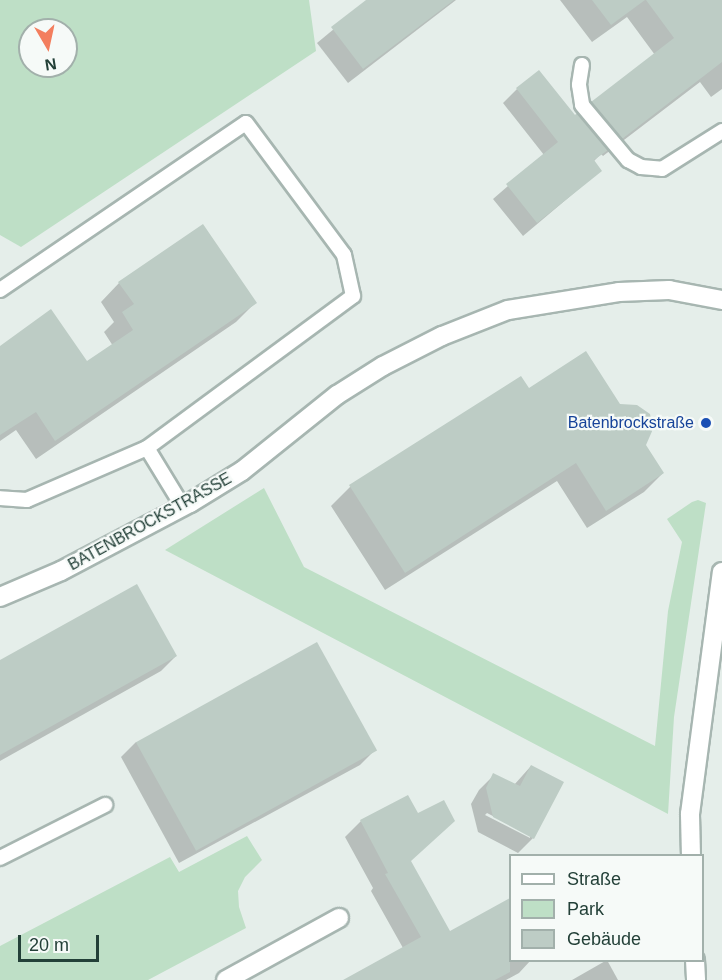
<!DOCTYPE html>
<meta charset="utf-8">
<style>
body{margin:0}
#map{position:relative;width:722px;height:980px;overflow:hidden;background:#e5eeea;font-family:Helvetica,sans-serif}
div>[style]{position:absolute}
.green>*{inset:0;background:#bedfc6}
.shadow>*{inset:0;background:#0003}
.building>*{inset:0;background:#bdccc5;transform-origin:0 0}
.roads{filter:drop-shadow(2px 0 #a7b6b1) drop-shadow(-2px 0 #a7b6b1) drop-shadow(0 2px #a7b6b1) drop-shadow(0 -2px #a7b6b1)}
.service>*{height:14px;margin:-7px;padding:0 7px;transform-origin:7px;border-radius:7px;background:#fff}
.minor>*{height:18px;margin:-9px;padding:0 9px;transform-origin:9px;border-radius:9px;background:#fff}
.dots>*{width:16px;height:16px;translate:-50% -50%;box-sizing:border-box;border:3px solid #f6faf8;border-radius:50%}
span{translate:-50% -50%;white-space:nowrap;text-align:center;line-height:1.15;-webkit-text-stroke:4.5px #f6faf8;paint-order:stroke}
.transit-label{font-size:16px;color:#164399}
.right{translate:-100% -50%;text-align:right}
.street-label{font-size:16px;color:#234038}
.legend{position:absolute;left:509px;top:854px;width:195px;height:108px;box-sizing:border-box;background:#f6faf8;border:2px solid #a2b0ab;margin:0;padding:8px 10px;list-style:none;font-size:18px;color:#234038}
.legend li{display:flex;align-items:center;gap:12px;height:30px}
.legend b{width:30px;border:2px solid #a2b0ab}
.north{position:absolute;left:18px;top:18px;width:60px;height:60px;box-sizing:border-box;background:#f6faf8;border:2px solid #a2b0ab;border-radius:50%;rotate:171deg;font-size:16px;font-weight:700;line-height:24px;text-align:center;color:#234038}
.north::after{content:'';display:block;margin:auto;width:21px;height:27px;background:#f37e5e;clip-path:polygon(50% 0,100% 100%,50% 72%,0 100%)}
.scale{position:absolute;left:18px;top:935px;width:81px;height:27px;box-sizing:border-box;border:3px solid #234038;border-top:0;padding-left:8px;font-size:18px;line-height:21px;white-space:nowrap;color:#234038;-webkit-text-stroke:4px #f6faf8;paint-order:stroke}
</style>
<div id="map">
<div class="green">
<i style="clip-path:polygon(evenodd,0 0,309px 0,316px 51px,21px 247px,0 235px,0 0,30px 30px,66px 30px,66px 66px,30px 66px,30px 30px)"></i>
<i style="clip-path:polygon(264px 488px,304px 567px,655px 746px,668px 611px,682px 542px,667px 519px,692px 502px,698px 500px,706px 503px,674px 717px,668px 814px,165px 550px)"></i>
<i style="clip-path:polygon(247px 836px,262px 860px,245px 877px,238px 891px,239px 907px,246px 928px,148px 980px,0 980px,0 946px,170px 857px,179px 872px)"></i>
</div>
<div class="shadow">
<i style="clip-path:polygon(369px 0,456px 0,348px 83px,317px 43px)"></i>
<i style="clip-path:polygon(560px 0,722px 0,722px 89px,711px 97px,700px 82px,603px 156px,601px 154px,593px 162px,600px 171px,523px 236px,493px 199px,544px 155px,503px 103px,517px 89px,578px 117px,655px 55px,627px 17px,592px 42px)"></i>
<i style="clip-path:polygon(119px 283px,255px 303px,236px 322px,36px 459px,16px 430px,0 441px,0 348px,87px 363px,113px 346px,104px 332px,114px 322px,101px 302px)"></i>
<i style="clip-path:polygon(520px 378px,528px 390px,645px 445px,663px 473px,644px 492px,587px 528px,557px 481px,385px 590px,331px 506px,350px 487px)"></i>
<i style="clip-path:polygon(176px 656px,161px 671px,0 761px,0 662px)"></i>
<i style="clip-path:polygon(136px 742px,375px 750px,360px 765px,179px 863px,121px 757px)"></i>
<i style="clip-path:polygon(evenodd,531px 766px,533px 838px,518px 853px,478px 832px,471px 804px,479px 790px,494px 775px,514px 785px,531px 766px,487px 813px,530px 835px,530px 838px,485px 815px,487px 813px)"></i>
<i style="clip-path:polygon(361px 821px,410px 862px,450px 933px,504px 903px,510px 914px,510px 960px,531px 960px,519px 973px,506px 980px,346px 980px,403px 948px,371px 891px,373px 888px,345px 837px)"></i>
<i style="clip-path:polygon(607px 960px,618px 980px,572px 980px)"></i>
</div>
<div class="building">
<i style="clip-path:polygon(366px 0,454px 0,363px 69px,331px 27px)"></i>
<i style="clip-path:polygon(592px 0,645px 0,611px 25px)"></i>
<i style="clip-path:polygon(646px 0,722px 0,722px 62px,622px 139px,591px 102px,674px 38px)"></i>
<i style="clip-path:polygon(539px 70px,575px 115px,577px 113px,608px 150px,594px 160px,602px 171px,537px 223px,506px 184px,558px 142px,516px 88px)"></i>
<i style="clip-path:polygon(203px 224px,257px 303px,55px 441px,36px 412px,0 435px,0 346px,51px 309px,87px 361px,133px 330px,122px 312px,134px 304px,118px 282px)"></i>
<i style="clip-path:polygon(586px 351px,620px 404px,637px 405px,650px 414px,653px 429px,646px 445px,664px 473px,606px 511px,576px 463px,405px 573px,349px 485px,521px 376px,529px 388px)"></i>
<i style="clip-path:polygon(137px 584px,177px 656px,0 755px,0 660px)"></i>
<i style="left:317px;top:642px;width:124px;height:207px;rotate:61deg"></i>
<i style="clip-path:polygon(531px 765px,564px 782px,534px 839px,493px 817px,486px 788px,493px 773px,520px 786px)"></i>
<i style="clip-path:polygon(408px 795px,418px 813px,444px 800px,455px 821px,411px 861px,450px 931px,510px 898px,510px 972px,495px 980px,343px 980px,421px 937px,385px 874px,388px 873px,360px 820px)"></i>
</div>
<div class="roads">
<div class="service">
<i style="left:582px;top:65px;width:20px;rotate:99deg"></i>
<i style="left:579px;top:85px;width:20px;rotate:81deg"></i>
<i style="left:582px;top:105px;width:72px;rotate:50.1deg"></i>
<i style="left:628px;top:160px;width:15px;rotate:28deg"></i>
<i style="left:641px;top:167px;width:21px;rotate:5deg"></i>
<i style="left:662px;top:169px;width:71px;rotate:-32.3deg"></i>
<i style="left:0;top:290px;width:297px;rotate:-34.2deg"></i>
<i style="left:246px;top:123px;width:164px;rotate:53.4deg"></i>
<i style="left:344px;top:255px;width:42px;rotate:77.6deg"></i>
<i style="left:353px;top:296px;width:256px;rotate:143.6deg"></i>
<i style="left:147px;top:448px;width:131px;rotate:156.6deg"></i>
<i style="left:27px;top:500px;width:27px;rotate:-176deg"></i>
<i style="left:147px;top:448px;width:69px;rotate:58.6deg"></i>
<i style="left:0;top:858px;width:118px;rotate:-26.8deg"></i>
</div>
<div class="minor">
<i style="left:0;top:597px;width:66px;rotate:-23.1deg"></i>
<i style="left:61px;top:571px;width:146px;rotate:-27.8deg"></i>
<i style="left:190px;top:503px;width:61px;rotate:-31.6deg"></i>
<i style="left:242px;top:471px;width:122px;rotate:-38.7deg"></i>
<i style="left:337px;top:395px;width:54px;rotate:-32.2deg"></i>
<i style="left:383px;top:366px;width:66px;rotate:-27deg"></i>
<i style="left:442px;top:336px;width:71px;rotate:-21.5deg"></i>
<i style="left:508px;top:310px;width:112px;rotate:-9.2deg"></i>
<i style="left:619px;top:292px;width:50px;rotate:-2.3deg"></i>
<i style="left:669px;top:290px;width:54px;rotate:10.7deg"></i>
<i style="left:691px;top:856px;width:42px;rotate:-91.4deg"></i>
<i style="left:690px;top:814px;width:244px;rotate:-82.5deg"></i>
<i style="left:695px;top:960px;width:20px;rotate:87deg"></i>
<i style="left:226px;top:980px;width:129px;rotate:-28.8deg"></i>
</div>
</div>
<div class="dots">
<i style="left:706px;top:423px;background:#1a4fb4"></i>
</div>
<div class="transit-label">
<span class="right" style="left:694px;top:423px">Batenbrockstraße</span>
</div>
<div class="street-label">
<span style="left:150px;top:522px;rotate:-29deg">BATENBROCKSTRASSE</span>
</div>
<ul class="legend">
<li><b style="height:8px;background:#fff"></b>Straße</li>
<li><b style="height:16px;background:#bedfc6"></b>Park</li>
<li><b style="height:16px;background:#bdccc5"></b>Gebäude</li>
</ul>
<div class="north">N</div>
<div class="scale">20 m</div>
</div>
